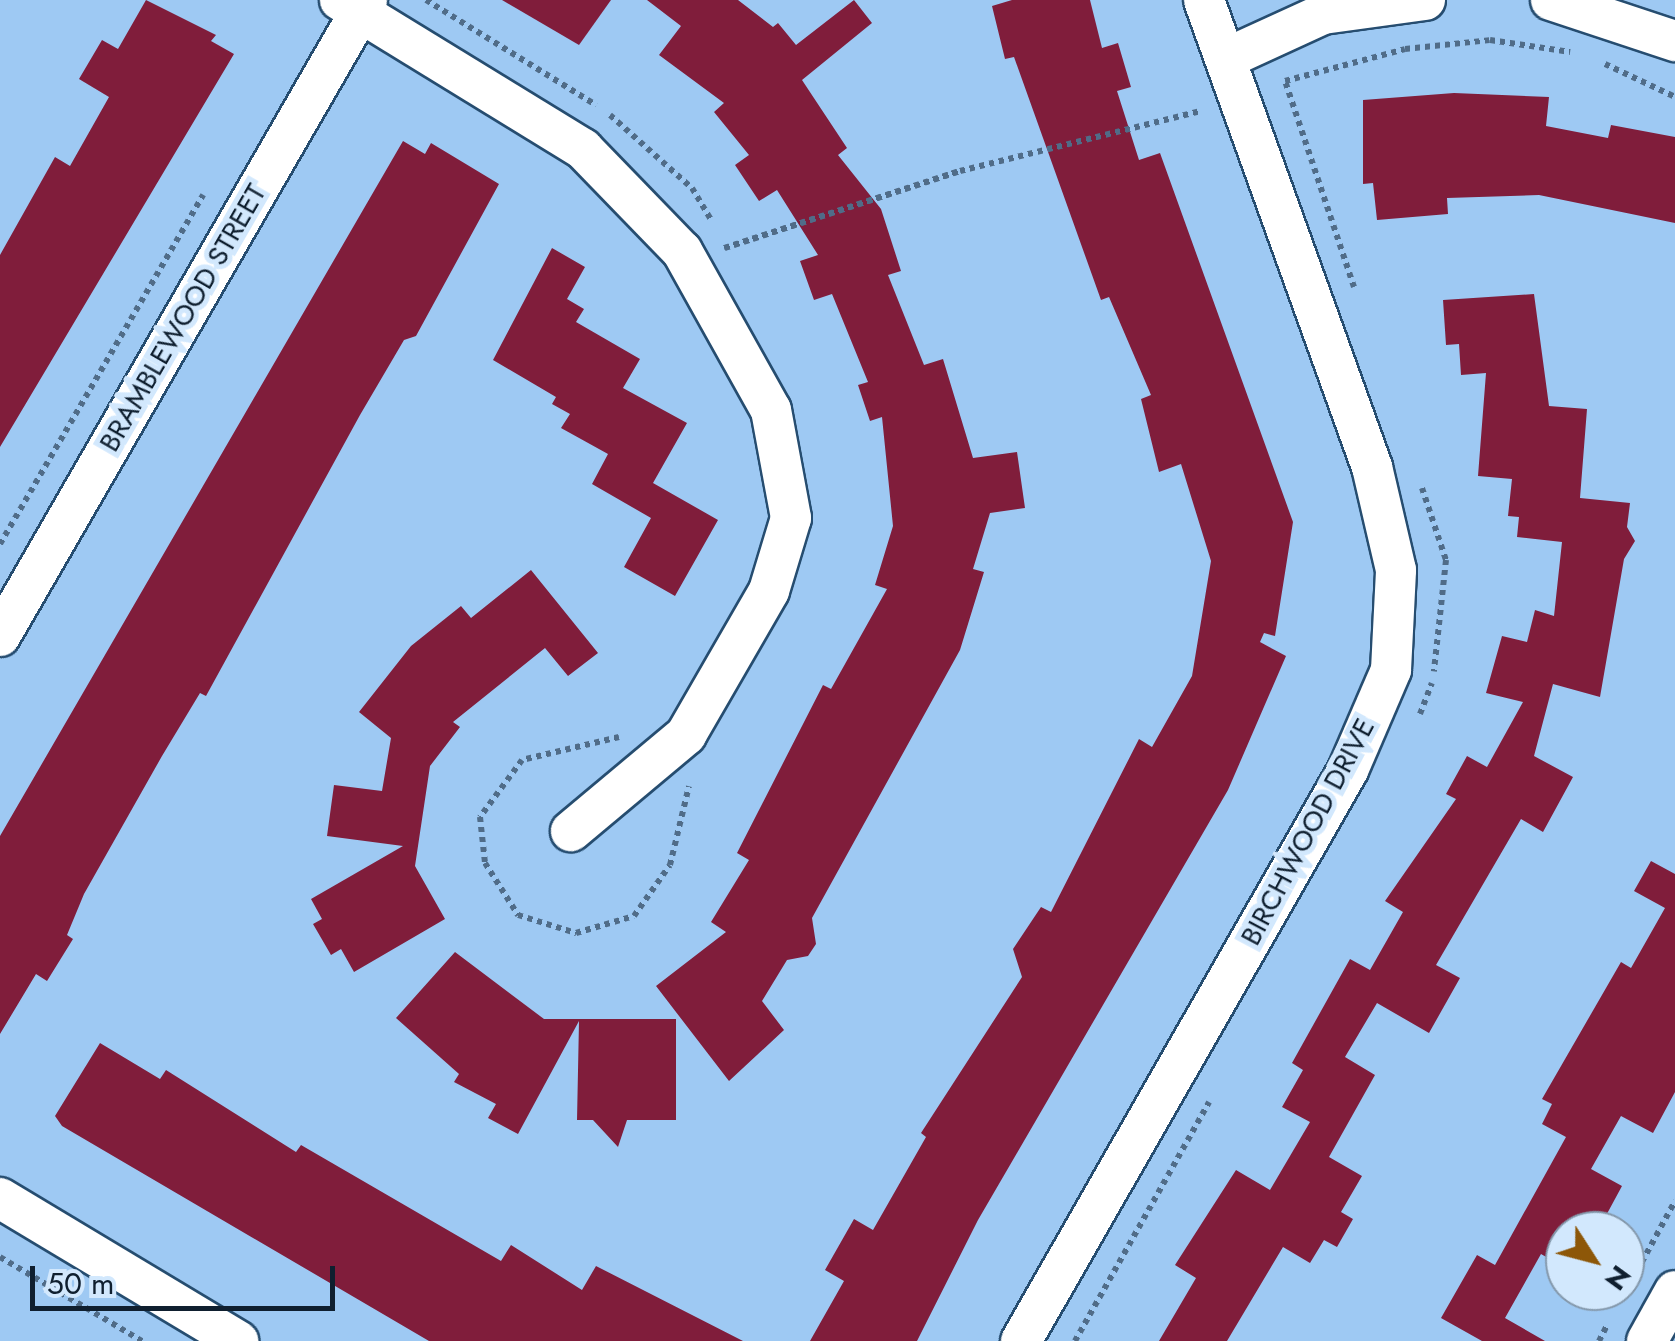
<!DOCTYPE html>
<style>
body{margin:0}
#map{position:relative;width:1675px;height:1341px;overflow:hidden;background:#9ec9f3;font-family:Jost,sans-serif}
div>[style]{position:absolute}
.building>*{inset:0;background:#801d3b}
.path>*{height:6px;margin-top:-3px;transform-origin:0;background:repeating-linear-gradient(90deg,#506c88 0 5px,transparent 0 10px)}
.roads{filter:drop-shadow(2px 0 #264d70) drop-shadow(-2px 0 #264d70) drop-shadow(0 2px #264d70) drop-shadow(0 -2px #264d70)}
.minor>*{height:40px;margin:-20px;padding:0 20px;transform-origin:20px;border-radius:20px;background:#fff}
span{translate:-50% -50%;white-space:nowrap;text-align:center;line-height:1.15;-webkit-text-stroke:10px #d2e8fd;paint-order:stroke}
.street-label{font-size:28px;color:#0f1f2f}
.north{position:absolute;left:1545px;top:1211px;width:100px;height:100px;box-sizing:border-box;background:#d2e8fd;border:2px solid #8498ab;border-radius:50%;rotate:126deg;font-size:28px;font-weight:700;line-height:40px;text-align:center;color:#0f1f2f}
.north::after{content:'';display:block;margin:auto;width:35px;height:45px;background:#8d5708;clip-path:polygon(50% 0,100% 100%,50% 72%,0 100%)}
.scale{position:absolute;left:30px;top:1266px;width:305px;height:45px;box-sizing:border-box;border:5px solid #0f1f2f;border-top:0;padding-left:12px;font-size:30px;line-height:35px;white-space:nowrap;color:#0f1f2f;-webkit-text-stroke:8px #d2e8fd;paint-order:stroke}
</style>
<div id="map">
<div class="building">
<i style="clip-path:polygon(146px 0,216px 35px,211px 41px,234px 54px,0 447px,0 255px,55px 157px,70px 166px,109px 97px,79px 79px,102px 40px,118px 49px)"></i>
<i style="clip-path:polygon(502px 0,611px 0,579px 45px)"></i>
<i style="clip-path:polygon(647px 0,738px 0,773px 27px,778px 23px,796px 45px,854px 0,872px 23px,802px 80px,847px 148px,838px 155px,881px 209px,901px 271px,888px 275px,924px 365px,943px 359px,973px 458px,1017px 452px,1025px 508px,990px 513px,973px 569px,984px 572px,960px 650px,812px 918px,816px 944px,808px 956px,787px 960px,762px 1001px,784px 1030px,729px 1081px,656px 986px,726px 932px,711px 922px,749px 860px,737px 853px,823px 685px,831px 689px,887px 589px,875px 585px,893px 526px,882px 417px,870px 421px,858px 385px,868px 382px,832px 294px,814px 300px,800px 261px,818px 255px,777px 190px,759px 201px,735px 165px,749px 155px,714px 112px,724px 103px,659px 55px,681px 26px)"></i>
<i style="clip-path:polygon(1012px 0,1090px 0,1102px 48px,1118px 43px,1131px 87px,1117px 91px,1139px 160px,1160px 153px,1293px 522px,1275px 636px,1264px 633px,1260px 642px,1286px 656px,1228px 790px,978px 1220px,917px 1341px,810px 1341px,844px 1281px,825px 1270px,854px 1219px,873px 1230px,926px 1137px,921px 1133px,1022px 977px,1013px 949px,1041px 907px,1051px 912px,1139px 739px,1152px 747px,1192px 676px,1211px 561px,1181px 464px,1159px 472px,1141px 399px,1151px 395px,1109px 297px,1101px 300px,1014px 57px,1005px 59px,992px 6px)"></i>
<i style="clip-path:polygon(1454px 93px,1549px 97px,1546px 126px,1608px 138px,1611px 125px,1675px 137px,1675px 223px,1539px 195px,1447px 198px,1448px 214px,1377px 220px,1373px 183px,1363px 184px,1363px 100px)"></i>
<i style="clip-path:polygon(403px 141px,425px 154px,431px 143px,499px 184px,416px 336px,404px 340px,360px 415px,206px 696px,200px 693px,162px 756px,84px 894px,67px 935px,73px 939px,47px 981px,36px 974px,0 1034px,0 836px)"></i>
<i style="clip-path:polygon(552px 248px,585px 267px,567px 299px,584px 309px,576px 322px,640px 359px,623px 388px,687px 423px,653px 483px,718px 520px,675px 596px,624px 567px,651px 518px,592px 484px,608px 454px,561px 428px,570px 414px,552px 404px,556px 397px,493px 360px)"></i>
<i style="clip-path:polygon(1534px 294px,1549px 406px,1587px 409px,1580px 498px,1630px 503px,1627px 527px,1635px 541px,1624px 559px,1600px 697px,1553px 684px,1534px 756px,1573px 777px,1543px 832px,1521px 819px,1436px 965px,1460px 978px,1429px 1033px,1377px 1003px,1345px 1057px,1375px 1075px,1329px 1157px,1362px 1176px,1341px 1212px,1353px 1219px,1337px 1247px,1324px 1240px,1310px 1263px,1283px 1247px,1227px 1341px,1159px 1341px,1196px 1278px,1175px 1265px,1236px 1170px,1270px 1190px,1310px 1122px,1282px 1107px,1303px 1070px,1292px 1063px,1350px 959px,1370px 970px,1403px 912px,1385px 901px,1456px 799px,1446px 794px,1467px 756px,1487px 767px,1523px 702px,1486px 693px,1502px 636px,1527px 642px,1535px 610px,1554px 616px,1562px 542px,1517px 537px,1519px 517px,1508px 516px,1512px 479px,1478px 476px,1486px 373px,1461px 375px,1459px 344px,1446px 345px,1443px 300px)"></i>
<i style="clip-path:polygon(531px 570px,598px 653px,568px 676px,545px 648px,453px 722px,460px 727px,430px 766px,415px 866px,445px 919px,354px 972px,341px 949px,331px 955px,313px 924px,322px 919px,311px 899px,403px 846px,327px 836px,334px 785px,382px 791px,391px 738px,359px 712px,411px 646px,461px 606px,471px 618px)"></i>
<i style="clip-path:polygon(1651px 861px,1675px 874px,1675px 1092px,1653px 1133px,1621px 1116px,1591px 1169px,1622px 1186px,1602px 1223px,1592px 1217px,1584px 1231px,1565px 1231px,1565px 1268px,1541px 1254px,1505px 1318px,1545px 1341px,1482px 1341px,1441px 1318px,1477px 1255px,1495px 1265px,1566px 1137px,1542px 1124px,1552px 1104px,1542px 1099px,1621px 962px,1631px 968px,1665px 908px,1634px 891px)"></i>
<i style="clip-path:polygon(455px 952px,544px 1019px,676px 1019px,676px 1120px,627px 1120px,618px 1147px,593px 1120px,577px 1120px,579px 1021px,518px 1134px,488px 1118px,496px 1104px,454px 1082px,459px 1074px,396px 1018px)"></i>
<i style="clip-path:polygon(100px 1043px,160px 1079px,166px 1070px,296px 1152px,301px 1145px,501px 1261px,511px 1245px,582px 1290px,596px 1266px,743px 1341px,429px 1341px,62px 1126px,55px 1116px)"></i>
</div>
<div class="path">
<i style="left:426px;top:0;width:200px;rotate:31.7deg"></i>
<i style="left:1605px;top:64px;width:77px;rotate:25.2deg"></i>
<i style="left:610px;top:115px;width:110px;rotate:41.7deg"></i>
<i style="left:692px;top:188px;width:37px;rotate:59deg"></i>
<i style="left:724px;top:248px;width:248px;rotate:-18.1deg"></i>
<i style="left:960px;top:171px;width:248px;rotate:-14deg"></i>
<i style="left:725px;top:248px;width:247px;rotate:-18.1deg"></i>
<i style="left:1354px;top:287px;width:217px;rotate:-108.5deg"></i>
<i style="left:1285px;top:81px;width:124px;rotate:-14.9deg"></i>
<i style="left:1405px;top:49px;width:85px;rotate:-6deg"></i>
<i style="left:1490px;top:40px;width:81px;rotate:8.5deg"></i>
<i style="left:1422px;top:488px;width:76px;rotate:71.6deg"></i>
<i style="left:1446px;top:560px;width:112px;rotate:96.2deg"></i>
<i style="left:0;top:544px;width:404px;rotate:-59.8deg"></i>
<i style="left:1420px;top:714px;width:33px;rotate:-69deg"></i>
<i style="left:619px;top:737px;width:100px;rotate:166.7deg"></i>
<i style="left:522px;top:760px;width:71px;rotate:126.4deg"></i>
<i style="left:480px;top:817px;width:46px;rotate:83.8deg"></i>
<i style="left:485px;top:863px;width:62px;rotate:57.6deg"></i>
<i style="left:518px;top:915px;width:61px;rotate:17.2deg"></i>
<i style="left:576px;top:933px;width:60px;rotate:-16.3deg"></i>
<i style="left:634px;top:916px;width:62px;rotate:-54.8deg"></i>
<i style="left:670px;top:865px;width:81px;rotate:-76.5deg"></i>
<i style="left:0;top:1257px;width:165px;rotate:30.6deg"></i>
<i style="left:1637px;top:1271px;width:80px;rotate:-61.5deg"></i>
<i style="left:1075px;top:1341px;width:274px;rotate:-60.7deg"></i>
<i style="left:1599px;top:1341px;width:18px;rotate:-63deg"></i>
</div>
<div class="roads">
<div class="minor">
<i style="left:340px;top:0;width:285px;rotate:31.5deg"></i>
<i style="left:583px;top:149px;width:142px;rotate:45.9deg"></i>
<i style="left:682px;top:251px;width:182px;rotate:60.8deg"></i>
<i style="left:771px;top:410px;width:110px;rotate:79.5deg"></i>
<i style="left:791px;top:518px;width:76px;rotate:106.8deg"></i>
<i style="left:769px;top:591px;width:166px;rotate:120deg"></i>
<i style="left:686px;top:735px;width:150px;rotate:140.1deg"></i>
<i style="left:1551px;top:0;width:131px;rotate:18.3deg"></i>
<i style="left:1227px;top:58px;width:106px;rotate:-24.6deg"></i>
<i style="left:1323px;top:14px;width:103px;rotate:-7.8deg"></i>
<i style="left:0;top:636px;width:734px;rotate:-60.01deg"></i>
<i style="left:0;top:1198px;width:278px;rotate:31deg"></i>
<i style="left:1021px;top:1341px;width:658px;rotate:-60.2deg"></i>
<i style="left:1348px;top:770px;width:109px;rotate:-66.7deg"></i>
<i style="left:1391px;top:670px;width:100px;rotate:-87.1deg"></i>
<i style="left:1396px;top:570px;width:106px;rotate:-103.1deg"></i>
<i style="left:1372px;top:467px;width:496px;rotate:-109.8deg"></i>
<i style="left:1647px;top:1341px;width:57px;rotate:-60.8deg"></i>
</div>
</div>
<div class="street-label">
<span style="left:183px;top:318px;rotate:-60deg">BRAMBLEWOOD STREET</span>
<span style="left:1308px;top:832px;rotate:-62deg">BIRCHWOOD DRIVE</span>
</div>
<div class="north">N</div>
<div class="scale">50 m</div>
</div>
